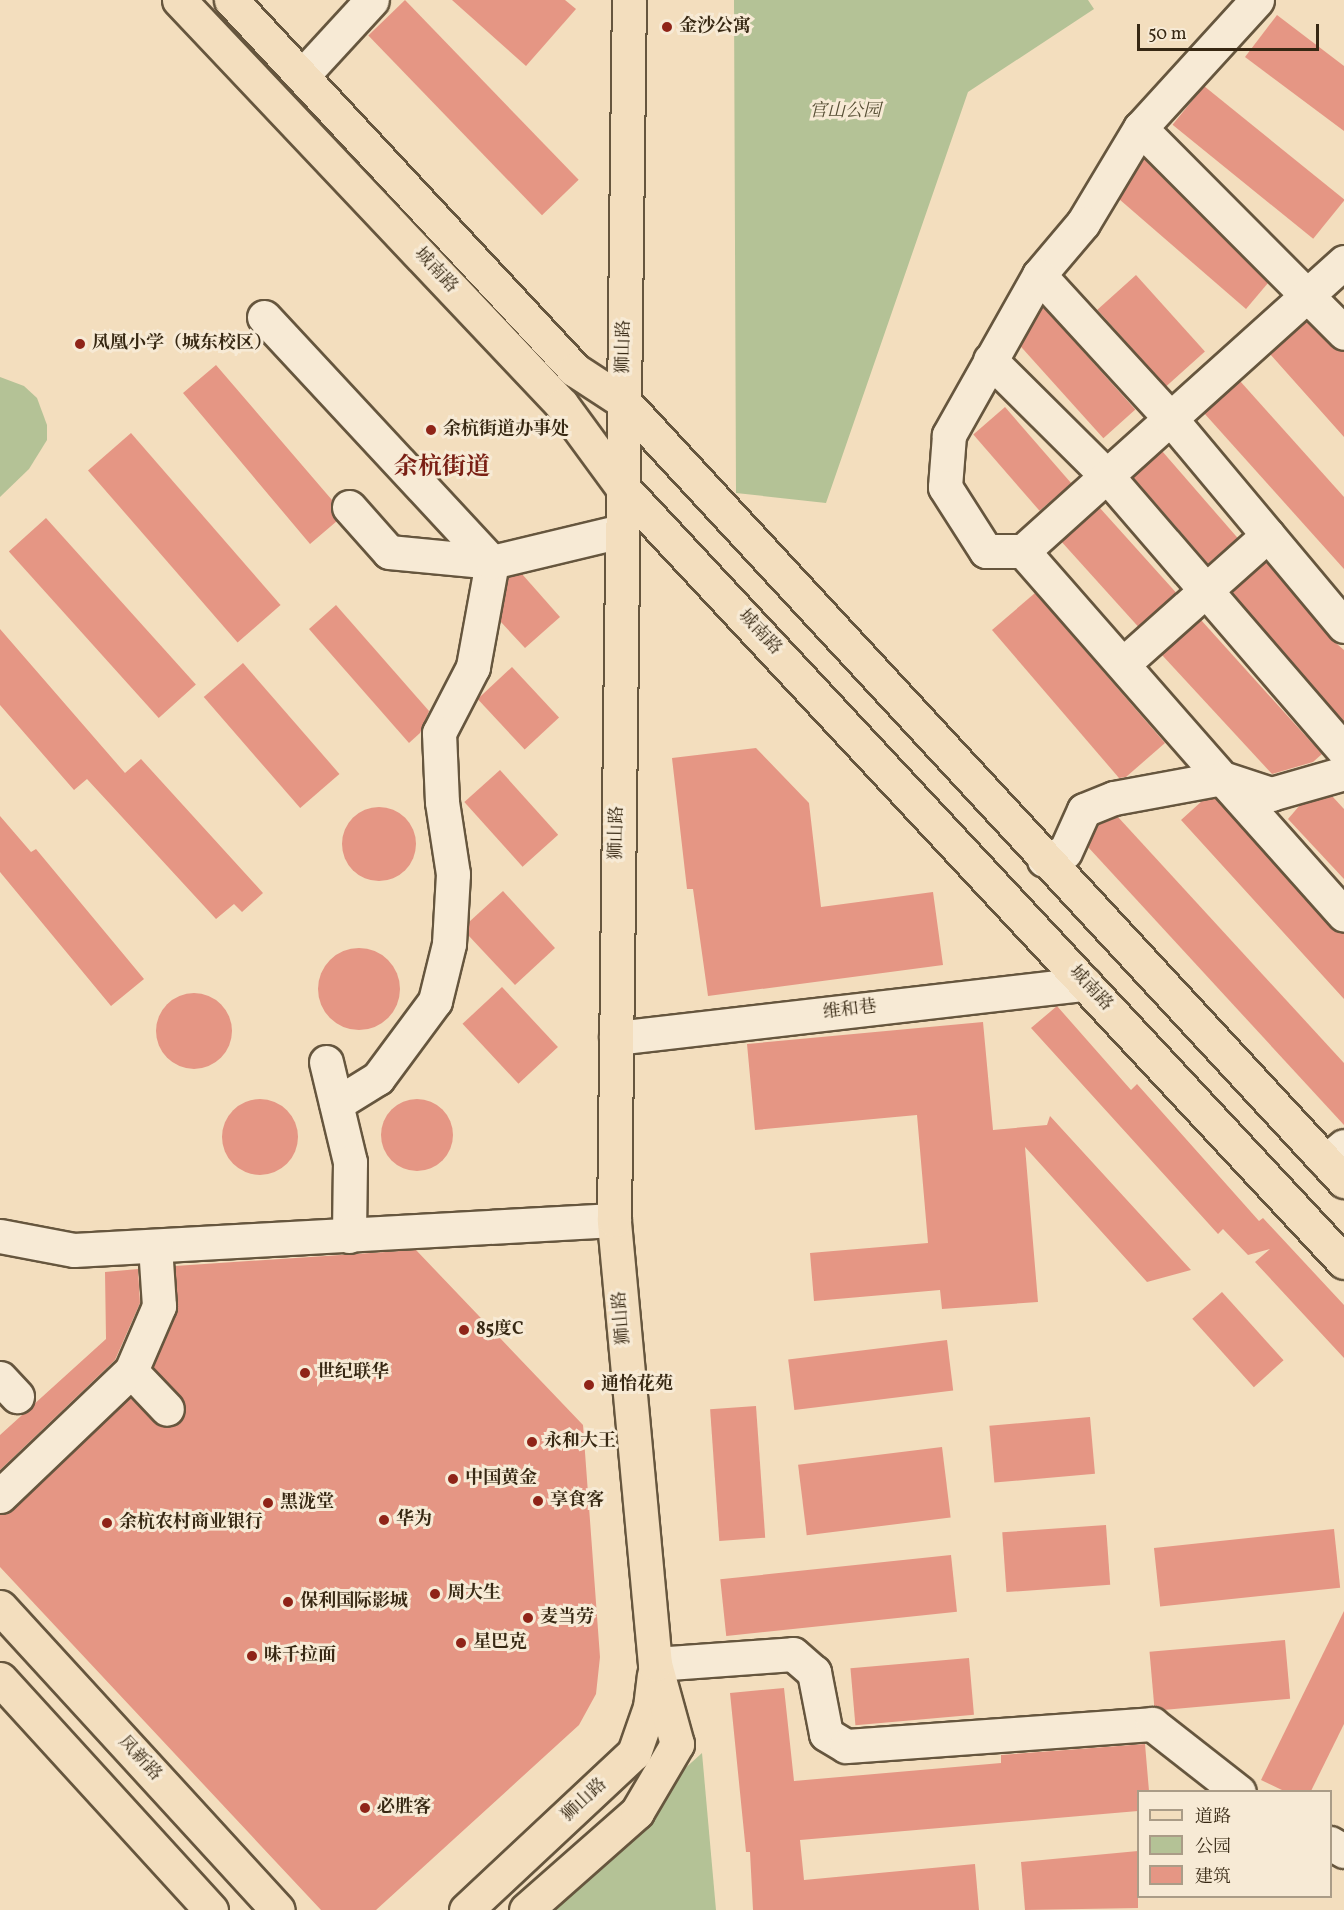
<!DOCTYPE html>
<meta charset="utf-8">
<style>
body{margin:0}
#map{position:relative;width:1344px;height:1910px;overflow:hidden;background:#f3debe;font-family:Vollkorn,"Noto Serif SC",serif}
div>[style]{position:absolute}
.green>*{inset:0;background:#b4c296}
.building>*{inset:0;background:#e59684;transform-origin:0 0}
.round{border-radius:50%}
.roads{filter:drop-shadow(2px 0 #66563e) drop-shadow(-2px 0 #66563e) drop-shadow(0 2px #66563e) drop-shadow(0 -2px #66563e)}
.minor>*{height:33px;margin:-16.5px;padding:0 16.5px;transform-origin:16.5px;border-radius:16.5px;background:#f7ead5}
.major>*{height:33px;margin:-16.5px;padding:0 16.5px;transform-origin:16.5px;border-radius:16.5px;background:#f3debe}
.dots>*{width:16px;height:16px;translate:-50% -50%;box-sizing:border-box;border:3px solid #f7ead5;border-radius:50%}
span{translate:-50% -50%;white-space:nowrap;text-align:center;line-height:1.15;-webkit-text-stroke:6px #f7ead5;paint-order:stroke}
.poi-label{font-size:18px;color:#372813;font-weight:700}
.left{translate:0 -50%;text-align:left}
.park-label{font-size:18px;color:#564e34;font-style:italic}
.street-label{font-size:18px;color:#372813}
.district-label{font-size:24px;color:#7a1f14;font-weight:700}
.legend{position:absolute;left:1137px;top:1790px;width:195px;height:108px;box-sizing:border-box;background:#f7ead5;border:2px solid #aa9c87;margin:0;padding:8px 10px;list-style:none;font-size:18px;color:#372813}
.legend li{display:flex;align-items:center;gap:12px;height:30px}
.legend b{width:30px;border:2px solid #aa9c87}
.scale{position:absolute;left:1137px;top:24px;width:182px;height:27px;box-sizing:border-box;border:3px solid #372813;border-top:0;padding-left:8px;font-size:18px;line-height:21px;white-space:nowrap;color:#372813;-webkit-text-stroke:4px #f7ead5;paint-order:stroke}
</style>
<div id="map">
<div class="green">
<i style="clip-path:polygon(734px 0,1088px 0,1094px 9px,968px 92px,826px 503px,736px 493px)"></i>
<i style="clip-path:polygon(0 377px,24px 386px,37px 398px,47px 425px,47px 440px,29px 469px,0 497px)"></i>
<i style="clip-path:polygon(702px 1753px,716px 1910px,528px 1910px)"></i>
</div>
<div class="building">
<i style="left:405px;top:0;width:250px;height:51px;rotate:46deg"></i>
<i style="clip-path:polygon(452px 0,565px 0,576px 9px,526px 66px)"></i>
<i style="clip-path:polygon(1277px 15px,1344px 66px,1344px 131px,1245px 57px)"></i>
<i style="left:1204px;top:86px;width:181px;height:50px;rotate:39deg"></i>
<i style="clip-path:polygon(1144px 159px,1268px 283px,1246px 309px,1119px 199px)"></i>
<i style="left:1136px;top:275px;width:103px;height:52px;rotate:48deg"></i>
<i style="left:1043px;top:307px;width:138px;height:43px;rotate:48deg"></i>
<i style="clip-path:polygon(1306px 321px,1331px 346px,1344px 351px,1344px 437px,1270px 354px)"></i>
<i style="clip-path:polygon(216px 365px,332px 500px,331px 511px,337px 521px,310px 544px,183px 393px)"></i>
<i style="clip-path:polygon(1240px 381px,1344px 497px,1344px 569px,1204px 413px)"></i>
<i style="left:1005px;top:407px;width:101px;height:42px;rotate:49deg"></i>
<i style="left:131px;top:433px;width:228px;height:57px;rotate:49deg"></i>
<i style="left:1162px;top:451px;width:115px;height:39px;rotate:49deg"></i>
<i style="left:1099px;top:507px;width:115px;height:51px;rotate:48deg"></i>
<i style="left:46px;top:518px;width:224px;height:50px;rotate:48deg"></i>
<i style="clip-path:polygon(1266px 562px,1330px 638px,1344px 650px,1344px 722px,1232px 592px)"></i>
<i style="clip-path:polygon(522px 574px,560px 617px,525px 648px,500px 621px,508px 577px)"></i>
<i style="clip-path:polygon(1035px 593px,1165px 743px,1126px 777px,1119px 778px,992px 630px)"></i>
<i style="clip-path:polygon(336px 605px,429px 711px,420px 733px,409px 743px,309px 629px)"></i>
<i style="clip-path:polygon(1201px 620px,1322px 754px,1313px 762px,1272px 774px,1162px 655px)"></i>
<i style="clip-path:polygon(0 629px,125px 773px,141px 759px,263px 893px,242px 912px,234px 904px,216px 919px,87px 779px,74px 790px,0 705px)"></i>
<i style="left:243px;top:663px;width:147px;height:52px;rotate:49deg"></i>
<i style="left:512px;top:667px;width:69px;height:47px;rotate:47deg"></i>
<i style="clip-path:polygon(756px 748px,809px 803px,821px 907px,933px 892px,943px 965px,708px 996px,693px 889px,687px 889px,672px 758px)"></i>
<i style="left:500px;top:770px;width:87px;height:48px;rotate:48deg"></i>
<i style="clip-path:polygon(1332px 796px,1344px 809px,1344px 879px,1288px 819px,1300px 805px)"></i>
<i style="clip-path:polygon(1215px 798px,1330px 927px,1344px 933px,1344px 999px,1181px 820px,1202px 801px)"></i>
<i class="round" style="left:342px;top:807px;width:74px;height:74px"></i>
<i style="clip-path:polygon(0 816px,31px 852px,36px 849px,144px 979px,111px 1006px,0 872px)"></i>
<i style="clip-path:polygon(1118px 817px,1344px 1063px,1344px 1125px,1088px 847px,1098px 825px)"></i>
<i style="clip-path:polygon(503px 891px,555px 948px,515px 985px,468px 935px,469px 922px)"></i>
<i class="round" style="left:318px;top:948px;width:82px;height:82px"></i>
<i style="left:502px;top:987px;width:82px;height:54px;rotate:47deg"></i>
<i class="round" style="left:156px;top:993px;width:76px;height:76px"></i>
<i style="clip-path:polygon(1057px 1006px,1131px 1090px,1137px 1084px,1259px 1221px,1263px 1218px,1344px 1305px,1344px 1358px,1255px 1262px,1270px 1249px,1248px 1255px,1223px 1229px,1218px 1234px,1031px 1028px)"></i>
<i style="clip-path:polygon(983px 1022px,993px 1130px,1047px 1125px,1050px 1116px,1191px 1270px,1147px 1282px,1025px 1147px,1038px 1302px,942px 1309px,940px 1290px,814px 1301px,810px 1253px,928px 1243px,917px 1115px,755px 1130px,747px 1044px)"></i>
<i class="round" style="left:381px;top:1099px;width:72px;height:72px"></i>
<i class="round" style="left:222px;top:1099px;width:76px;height:76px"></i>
<i style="clip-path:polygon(416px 1250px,583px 1425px,600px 1657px,596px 1694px,579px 1725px,376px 1910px,321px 1910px,0 1567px,0 1514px,13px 1510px,130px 1398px,161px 1427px,180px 1422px,185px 1404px,153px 1367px,176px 1313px,175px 1266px)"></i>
<i style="clip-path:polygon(138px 1269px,140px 1303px,115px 1360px,0 1470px,0 1435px,106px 1339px,105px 1272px)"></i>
<i style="left:1222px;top:1292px;width:92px;height:40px;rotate:48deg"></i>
<i style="left:947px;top:1340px;width:51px;height:160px;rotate:83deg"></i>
<i style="left:756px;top:1406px;width:132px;height:46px;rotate:86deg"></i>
<i style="left:1090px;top:1417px;width:57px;height:101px;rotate:85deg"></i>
<i style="left:942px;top:1447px;width:71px;height:145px;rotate:83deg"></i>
<i style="left:1106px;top:1525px;width:60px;height:104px;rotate:86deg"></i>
<i style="left:1334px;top:1529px;width:59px;height:181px;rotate:84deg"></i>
<i style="left:951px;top:1555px;width:57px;height:232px;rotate:84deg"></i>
<i style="clip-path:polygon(1344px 1611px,1344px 1724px,1311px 1791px,1284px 1791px,1261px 1780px)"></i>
<i style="left:1285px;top:1640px;width:59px;height:136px;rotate:85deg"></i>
<i style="left:969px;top:1658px;width:57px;height:119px;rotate:85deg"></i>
<i style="clip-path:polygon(784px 1688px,794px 1781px,1001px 1763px,1001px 1755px,1145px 1744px,1149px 1791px,1138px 1791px,1138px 1811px,800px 1840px,804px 1880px,975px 1864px,979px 1910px,753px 1910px,750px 1852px,746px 1852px,730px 1693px)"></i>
<i style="clip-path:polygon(1138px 1851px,1138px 1908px,1025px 1910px,1021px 1862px)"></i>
</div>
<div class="roads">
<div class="minor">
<i style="left:1257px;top:0;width:173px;rotate:132.4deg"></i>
<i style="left:1140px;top:128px;width:289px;rotate:45.1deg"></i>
<i style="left:302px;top:76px;width:103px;rotate:-47.4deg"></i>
<i style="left:1140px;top:128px;width:111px;rotate:121deg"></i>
<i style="left:1083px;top:223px;width:68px;rotate:130.2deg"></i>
<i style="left:1039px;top:275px;width:184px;rotate:119.4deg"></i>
<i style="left:949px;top:435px;width:52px;rotate:94.4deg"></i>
<i style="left:945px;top:487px;width:76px;rotate:57.4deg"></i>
<i style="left:986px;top:551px;width:37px"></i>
<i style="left:1023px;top:551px;width:432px;rotate:-42deg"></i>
<i style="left:1039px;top:275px;width:194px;rotate:47.5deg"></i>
<i style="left:1170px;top:418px;width:271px;rotate:50.1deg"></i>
<i style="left:264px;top:317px;width:335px;rotate:47.1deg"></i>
<i style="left:492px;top:562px;width:107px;rotate:100.3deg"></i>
<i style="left:473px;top:667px;width:74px;rotate:117.3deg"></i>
<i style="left:439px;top:733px;width:69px;rotate:87.5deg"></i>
<i style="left:442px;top:802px;width:73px;rotate:81.3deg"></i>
<i style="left:453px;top:874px;width:70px;rotate:93.3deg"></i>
<i style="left:449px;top:944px;width:59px;rotate:103.8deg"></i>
<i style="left:435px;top:1001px;width:96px;rotate:126.5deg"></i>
<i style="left:378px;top:1078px;width:49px;rotate:148.2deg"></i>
<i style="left:990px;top:360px;width:165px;rotate:44.8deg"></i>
<i style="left:1107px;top:476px;width:363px;rotate:49.2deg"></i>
<i style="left:349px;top:507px;width:60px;rotate:48.4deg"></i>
<i style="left:389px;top:552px;width:103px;rotate:5.5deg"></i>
<i style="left:492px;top:562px;width:133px;rotate:-13.5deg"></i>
<i style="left:1023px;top:551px;width:302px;rotate:48.8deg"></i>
<i style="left:1222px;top:778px;width:52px;rotate:18.1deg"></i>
<i style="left:1271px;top:794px;width:76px;rotate:-16deg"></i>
<i style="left:1123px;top:664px;width:194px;rotate:-41.7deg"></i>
<i style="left:1044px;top:860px;width:22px;rotate:-21deg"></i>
<i style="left:1065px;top:852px;width:46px;rotate:-65.7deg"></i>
<i style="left:1084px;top:810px;width:32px;rotate:-22deg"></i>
<i style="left:1114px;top:798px;width:110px;rotate:-10.5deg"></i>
<i style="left:1222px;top:778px;width:183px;rotate:48.3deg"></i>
<i style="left:616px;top:1038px;width:472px;rotate:-6.6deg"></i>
<i style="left:326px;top:1062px;width:103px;rotate:76.5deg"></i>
<i style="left:350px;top:1162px;width:74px;rotate:90.8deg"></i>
<i style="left:1326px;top:1161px;width:23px;rotate:-40deg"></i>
<i style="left:0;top:1236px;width:75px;rotate:10.7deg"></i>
<i style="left:74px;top:1250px;width:541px;rotate:-3.18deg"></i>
<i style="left:131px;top:1371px;width:52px;rotate:46.5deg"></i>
<i style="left:0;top:1378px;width:25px;rotate:47deg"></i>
<i style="left:0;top:1496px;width:181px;rotate:-43.7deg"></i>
<i style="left:131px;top:1371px;width:71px;rotate:-66.7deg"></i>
<i style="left:159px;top:1306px;width:60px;rotate:-93.8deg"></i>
<i style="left:655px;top:1664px;width:138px;rotate:-4.1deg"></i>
<i style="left:793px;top:1654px;width:28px;rotate:41deg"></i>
<i style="left:814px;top:1672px;width:63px;rotate:79deg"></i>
<i style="left:826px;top:1734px;width:23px;rotate:31deg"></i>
<i style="left:846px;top:1746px;width:307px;rotate:-4.1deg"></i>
<i style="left:1152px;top:1724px;width:110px;rotate:38deg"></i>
<i style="left:1330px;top:1843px;width:16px;rotate:30deg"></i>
</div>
<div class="major">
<i style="left:179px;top:0;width:557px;rotate:46.6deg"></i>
<i style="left:562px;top:405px;width:102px;rotate:53.8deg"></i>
<i style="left:622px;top:487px;width:1059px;rotate:47.03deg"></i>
<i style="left:231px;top:0;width:505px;rotate:47.09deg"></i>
<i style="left:575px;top:370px;width:59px;rotate:33.1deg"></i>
<i style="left:624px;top:402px;width:1061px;rotate:47.25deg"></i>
<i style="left:0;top:1607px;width:411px;rotate:47.5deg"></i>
<i style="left:0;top:1679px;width:313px;rotate:47.6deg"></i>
<i style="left:466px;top:1910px;width:230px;rotate:-43.1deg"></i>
<i style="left:634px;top:1753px;width:49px;rotate:-70.8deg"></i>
<i style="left:650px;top:1707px;width:32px;rotate:-83deg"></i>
<i style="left:526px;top:1910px;width:148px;rotate:-41.4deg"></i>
<i style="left:637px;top:1812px;width:79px;rotate:-59.5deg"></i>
<i style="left:677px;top:1744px;width:83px;rotate:-105.4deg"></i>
<i style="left:655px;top:1664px;width:446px;rotate:-95.3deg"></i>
<i style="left:614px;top:1220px;width:1220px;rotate:-89.3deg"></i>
</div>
</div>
<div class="dots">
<i style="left:667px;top:27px;background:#8f2418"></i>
<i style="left:80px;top:344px;background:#8f2418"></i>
<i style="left:431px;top:430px;background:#8f2418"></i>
<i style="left:464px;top:1330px;background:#8f2418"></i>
<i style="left:305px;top:1373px;background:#8f2418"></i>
<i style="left:589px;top:1385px;background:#8f2418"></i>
<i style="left:532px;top:1442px;background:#8f2418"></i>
<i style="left:453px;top:1479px;background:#8f2418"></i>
<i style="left:538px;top:1501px;background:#8f2418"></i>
<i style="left:268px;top:1503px;background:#8f2418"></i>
<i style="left:384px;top:1520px;background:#8f2418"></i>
<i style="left:107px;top:1523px;background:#8f2418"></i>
<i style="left:435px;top:1594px;background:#8f2418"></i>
<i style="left:288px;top:1602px;background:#8f2418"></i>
<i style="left:528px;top:1618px;background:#8f2418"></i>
<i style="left:461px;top:1643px;background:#8f2418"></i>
<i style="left:252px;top:1656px;background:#8f2418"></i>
<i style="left:365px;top:1808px;background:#8f2418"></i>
</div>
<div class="poi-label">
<span class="left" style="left:679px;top:27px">金沙公寓</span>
<span class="left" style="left:92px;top:344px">凤凰小学（城东校区）</span>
<span class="left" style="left:443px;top:430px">余杭街道办事处</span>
<span class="left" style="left:476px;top:1330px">85度C</span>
<span class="left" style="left:317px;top:1373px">世纪联华</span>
<span class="left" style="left:601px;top:1385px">通怡花苑</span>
<span class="left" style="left:544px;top:1442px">永和大王</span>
<span class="left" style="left:465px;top:1479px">中国黄金</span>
<span class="left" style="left:550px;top:1501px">享食客</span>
<span class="left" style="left:280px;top:1503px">黑泷堂</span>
<span class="left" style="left:396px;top:1520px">华为</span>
<span class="left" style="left:119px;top:1523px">余杭农村商业银行</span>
<span class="left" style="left:447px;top:1594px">周大生</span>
<span class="left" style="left:300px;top:1602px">保利国际影城</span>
<span class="left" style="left:540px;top:1618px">麦当劳</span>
<span class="left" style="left:473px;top:1643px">星巴克</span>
<span class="left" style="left:264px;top:1656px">味千拉面</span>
<span class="left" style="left:377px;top:1808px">必胜客</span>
</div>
<div class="park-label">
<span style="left:845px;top:112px">官山公园</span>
</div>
<div class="street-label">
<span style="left:435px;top:271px;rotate:47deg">城南路</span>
<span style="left:625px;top:347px;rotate:-89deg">狮山路</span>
<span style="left:759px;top:633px;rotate:47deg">城南路</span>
<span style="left:618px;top:833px;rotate:-89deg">狮山路</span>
<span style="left:1090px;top:989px;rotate:47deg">城南路</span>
<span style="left:850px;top:1011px;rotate:-7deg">维和巷</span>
<span style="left:623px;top:1318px;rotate:-95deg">狮山路</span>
<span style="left:139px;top:1759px;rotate:47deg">凤新路</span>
<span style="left:585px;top:1801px;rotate:-43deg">狮山路</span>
</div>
<div class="district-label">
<span style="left:442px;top:469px">余杭街道</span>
</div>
<ul class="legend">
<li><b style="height:8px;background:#f3debe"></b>道路</li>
<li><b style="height:16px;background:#b4c296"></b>公园</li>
<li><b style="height:16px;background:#e59684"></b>建筑</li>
</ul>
<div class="scale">50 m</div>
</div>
